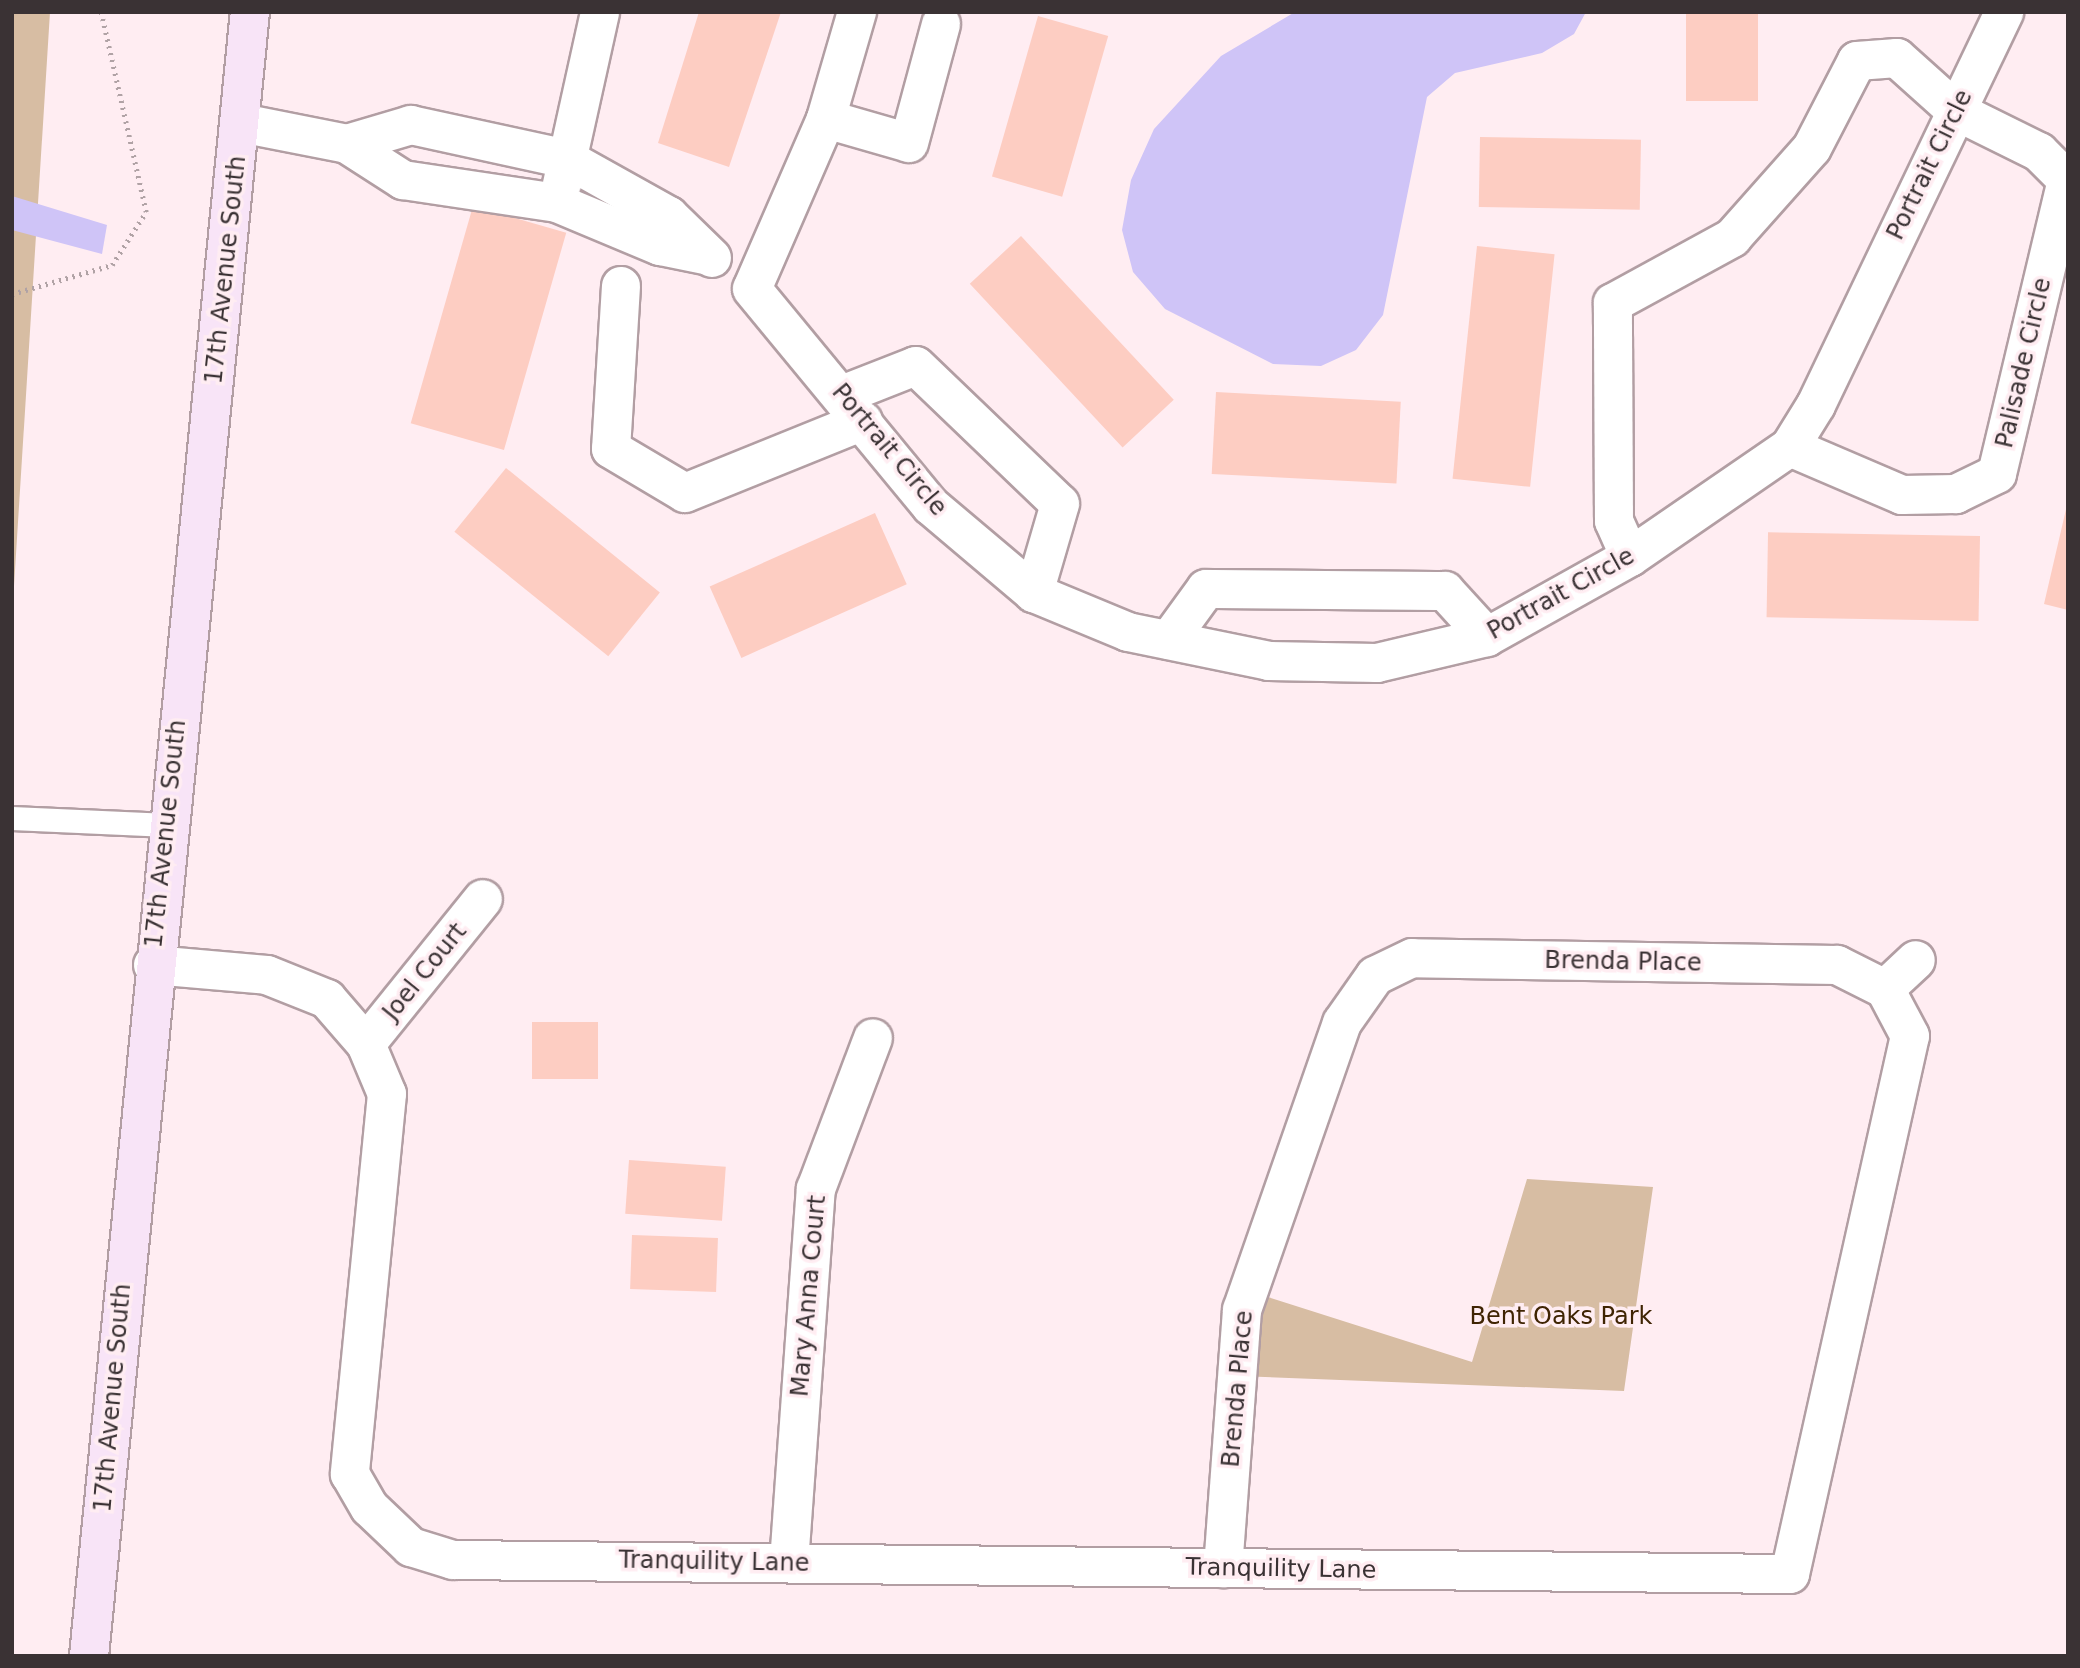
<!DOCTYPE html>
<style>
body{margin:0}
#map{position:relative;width:2080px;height:1668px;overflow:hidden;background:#ffedf2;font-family:"DejaVu Sans",sans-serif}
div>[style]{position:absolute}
.green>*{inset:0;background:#d7bda3}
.water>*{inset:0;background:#cfc4f7}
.building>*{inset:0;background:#fdcdc2;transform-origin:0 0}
.path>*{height:4.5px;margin-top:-2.25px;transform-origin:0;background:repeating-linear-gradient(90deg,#b0a2a5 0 2px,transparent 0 7px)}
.roads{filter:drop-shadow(2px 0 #b29ea3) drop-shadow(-2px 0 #b29ea3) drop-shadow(0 2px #b29ea3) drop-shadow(0 -2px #b29ea3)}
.lane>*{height:23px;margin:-11.5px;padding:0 11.5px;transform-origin:11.5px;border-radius:11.5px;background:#fff}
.street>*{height:38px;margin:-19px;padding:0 19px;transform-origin:19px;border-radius:19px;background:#fff}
.secondary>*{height:38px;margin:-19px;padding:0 19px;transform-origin:19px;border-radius:19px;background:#f8e4f7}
span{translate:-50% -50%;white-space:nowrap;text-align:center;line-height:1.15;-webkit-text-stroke:7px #ffedf2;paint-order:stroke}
.street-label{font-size:24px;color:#3a3234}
.park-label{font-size:24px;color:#3f2403}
.frame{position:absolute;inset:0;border:14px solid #3a3234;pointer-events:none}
</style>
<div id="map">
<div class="green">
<i style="clip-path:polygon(12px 12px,50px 12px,12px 618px)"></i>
<i style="clip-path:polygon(1527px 1179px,1653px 1187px,1624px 1391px,1237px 1376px,1249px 1291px,1472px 1362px)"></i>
</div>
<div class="water">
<i style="clip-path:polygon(1295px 12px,1586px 12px,1574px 34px,1542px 53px,1455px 73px,1427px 97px,1383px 315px,1356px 350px,1321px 366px,1273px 364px,1165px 309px,1133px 272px,1122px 230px,1131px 180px,1154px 129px,1221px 56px)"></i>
<i style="clip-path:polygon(12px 196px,107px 225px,102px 254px,12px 230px)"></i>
</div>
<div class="building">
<i style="clip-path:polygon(699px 12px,781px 12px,729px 167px,658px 143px)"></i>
<i style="left:1686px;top:12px;width:72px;height:89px"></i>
<i style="left:1038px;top:16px;width:73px;height:167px;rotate:16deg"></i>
<i style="left:1480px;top:137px;width:161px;height:70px;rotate:1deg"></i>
<i style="left:473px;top:206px;width:97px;height:226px;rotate:16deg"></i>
<i style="left:1021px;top:236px;width:224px;height:70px;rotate:47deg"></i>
<i style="left:1477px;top:246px;width:78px;height:234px;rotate:6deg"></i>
<i style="left:1216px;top:392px;width:185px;height:82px;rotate:3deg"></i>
<i style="left:506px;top:468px;width:198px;height:82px;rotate:39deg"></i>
<i style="clip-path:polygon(2067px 505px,2068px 505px,2068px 610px,2044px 604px)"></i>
<i style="left:875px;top:513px;width:78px;height:181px;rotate:66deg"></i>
<i style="left:1980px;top:536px;width:85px;height:212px;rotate:91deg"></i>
<i style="left:532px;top:1022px;width:66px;height:57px"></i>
<i style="left:629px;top:1160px;width:97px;height:54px;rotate:4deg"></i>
<i style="left:632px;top:1235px;width:86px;height:54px;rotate:2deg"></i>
</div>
<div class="path">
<i style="left:12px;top:294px;width:104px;rotate:-16.2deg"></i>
<i style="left:112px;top:265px;width:63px;rotate:-57.3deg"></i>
<i style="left:146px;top:212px;width:205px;rotate:-102.7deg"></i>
</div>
<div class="roads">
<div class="lane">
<i style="left:12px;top:818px;width:156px;rotate:2.6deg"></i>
</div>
<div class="street">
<i style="left:857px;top:12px;width:111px;rotate:106.2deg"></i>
<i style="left:826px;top:119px;width:185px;rotate:113.5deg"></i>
<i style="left:752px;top:289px;width:281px;rotate:50.5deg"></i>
<i style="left:931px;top:506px;width:135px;rotate:40.2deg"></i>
<i style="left:1034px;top:593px;width:102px;rotate:22.5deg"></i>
<i style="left:1128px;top:632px;width:144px;rotate:11.6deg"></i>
<i style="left:1269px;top:661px;width:108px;rotate:1.1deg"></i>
<i style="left:1377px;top:663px;width:113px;rotate:-13.3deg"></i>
<i style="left:1487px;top:637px;width:164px;rotate:-29.2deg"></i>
<i style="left:1630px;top:557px;width:194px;rotate:-34.5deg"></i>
<i style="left:1790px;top:447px;width:49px;rotate:-58.2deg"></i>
<i style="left:1816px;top:405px;width:436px;rotate:-64.4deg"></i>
<i style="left:826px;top:119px;width:86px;rotate:16.1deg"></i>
<i style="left:909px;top:143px;width:123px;rotate:-74.9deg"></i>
<i style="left:241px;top:123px;width:108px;rotate:11.2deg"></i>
<i style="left:347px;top:144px;width:67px;rotate:32.7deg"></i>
<i style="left:403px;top:180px;width:156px;rotate:8.5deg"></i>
<i style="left:557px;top:203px;width:112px;rotate:22.7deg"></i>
<i style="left:660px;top:246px;width:50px;rotate:11.5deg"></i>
<i style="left:347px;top:144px;width:67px;rotate:-16.5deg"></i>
<i style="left:411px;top:125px;width:160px;rotate:12.3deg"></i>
<i style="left:567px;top:159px;width:117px;rotate:29.2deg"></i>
<i style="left:669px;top:216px;width:60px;rotate:44.3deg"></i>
<i style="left:562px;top:184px;width:176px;rotate:-77.5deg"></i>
<i style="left:621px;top:286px;width:163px;rotate:93.5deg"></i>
<i style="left:611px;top:449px;width:86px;rotate:30.7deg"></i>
<i style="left:685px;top:493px;width:192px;rotate:-22deg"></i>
<i style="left:842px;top:395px;width:79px;rotate:-21.4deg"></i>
<i style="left:916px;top:366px;width:199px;rotate:43.8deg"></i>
<i style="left:1060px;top:504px;width:93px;rotate:106.3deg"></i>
<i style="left:1630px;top:557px;width:39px;rotate:-114deg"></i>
<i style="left:1614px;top:521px;width:218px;rotate:-90.3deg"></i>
<i style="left:1613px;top:303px;width:136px;rotate:-28.6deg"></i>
<i style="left:1732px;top:238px;width:120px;rotate:-48.4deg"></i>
<i style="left:1812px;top:148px;width:98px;rotate:-62.7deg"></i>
<i style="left:1857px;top:61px;width:40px;rotate:-4.3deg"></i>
<i style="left:1897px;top:58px;width:79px;rotate:41.9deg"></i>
<i style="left:1956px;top:111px;width:93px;rotate:26.3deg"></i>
<i style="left:2039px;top:152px;width:40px;rotate:45deg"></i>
<i style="left:2067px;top:180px;width:302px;rotate:103.4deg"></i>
<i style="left:1997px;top:474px;width:46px;rotate:154deg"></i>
<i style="left:1956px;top:494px;width:54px;rotate:178.9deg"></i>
<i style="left:1902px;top:495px;width:122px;rotate:-156.8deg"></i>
<i style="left:1169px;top:640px;width:63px;rotate:-54deg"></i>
<i style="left:1206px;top:589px;width:239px;rotate:0.5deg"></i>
<i style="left:1445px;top:591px;width:62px;rotate:47.6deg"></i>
<i style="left:153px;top:965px;width:114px;rotate:5deg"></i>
<i style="left:267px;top:975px;width:65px;rotate:21.8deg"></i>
<i style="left:327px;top:999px;width:60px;rotate:49.1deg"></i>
<i style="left:366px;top:1044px;width:54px;rotate:67.2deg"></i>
<i style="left:387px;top:1094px;width:382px;rotate:95.6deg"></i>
<i style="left:350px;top:1474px;width:39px;rotate:60deg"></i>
<i style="left:370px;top:1508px;width:57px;rotate:43.6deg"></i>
<i style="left:411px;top:1547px;width:44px;rotate:17.2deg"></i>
<i style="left:453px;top:1560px;width:1337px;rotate:0.6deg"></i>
<i style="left:1790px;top:1574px;width:551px;rotate:-77.43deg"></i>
<i style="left:1910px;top:1036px;width:53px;rotate:-118deg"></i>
<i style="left:1885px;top:989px;width:54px;rotate:-153.4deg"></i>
<i style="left:1837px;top:965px;width:425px;rotate:-179.1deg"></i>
<i style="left:1412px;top:958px;width:41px;rotate:154.1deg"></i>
<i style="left:1375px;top:976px;width:57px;rotate:125.1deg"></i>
<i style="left:1342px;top:1023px;width:304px;rotate:109.2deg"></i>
<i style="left:1242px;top:1310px;width:259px;rotate:94.2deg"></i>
<i style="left:1885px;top:989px;width:42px;rotate:-43.1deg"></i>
<i style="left:366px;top:1044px;width:186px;rotate:-51.1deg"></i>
<i style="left:789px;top:1563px;width:375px;rotate:-85.9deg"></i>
<i style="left:816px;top:1189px;width:161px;rotate:-69.3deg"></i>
</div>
<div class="secondary">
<i style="left:89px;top:1656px;width:1652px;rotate:-84.41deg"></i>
</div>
</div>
<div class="street-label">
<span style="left:1930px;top:165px;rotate:-64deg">Portrait Circle</span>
<span style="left:226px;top:270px;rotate:-84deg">17th Avenue South</span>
<span style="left:2024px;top:363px;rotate:-77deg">Palisade Circle</span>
<span style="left:889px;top:450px;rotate:50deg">Portrait Circle</span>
<span style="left:1561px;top:594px;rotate:-29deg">Portrait Circle</span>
<span style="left:166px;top:834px;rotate:-84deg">17th Avenue South</span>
<span style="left:1623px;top:962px;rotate:1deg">Brenda Place</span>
<span style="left:425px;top:972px;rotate:-51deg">Joel Court</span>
<span style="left:809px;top:1296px;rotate:-85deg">Mary Anna Court</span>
<span style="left:1238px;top:1389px;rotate:-85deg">Brenda Place</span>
<span style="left:113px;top:1398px;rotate:-85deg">17th Avenue South</span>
<span style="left:714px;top:1562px;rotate:1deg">Tranquility Lane</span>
<span style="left:1281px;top:1569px;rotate:1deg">Tranquility Lane</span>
</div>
<div class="park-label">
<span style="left:1561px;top:1317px">Bent Oaks Park</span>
</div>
<div class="frame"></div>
</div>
